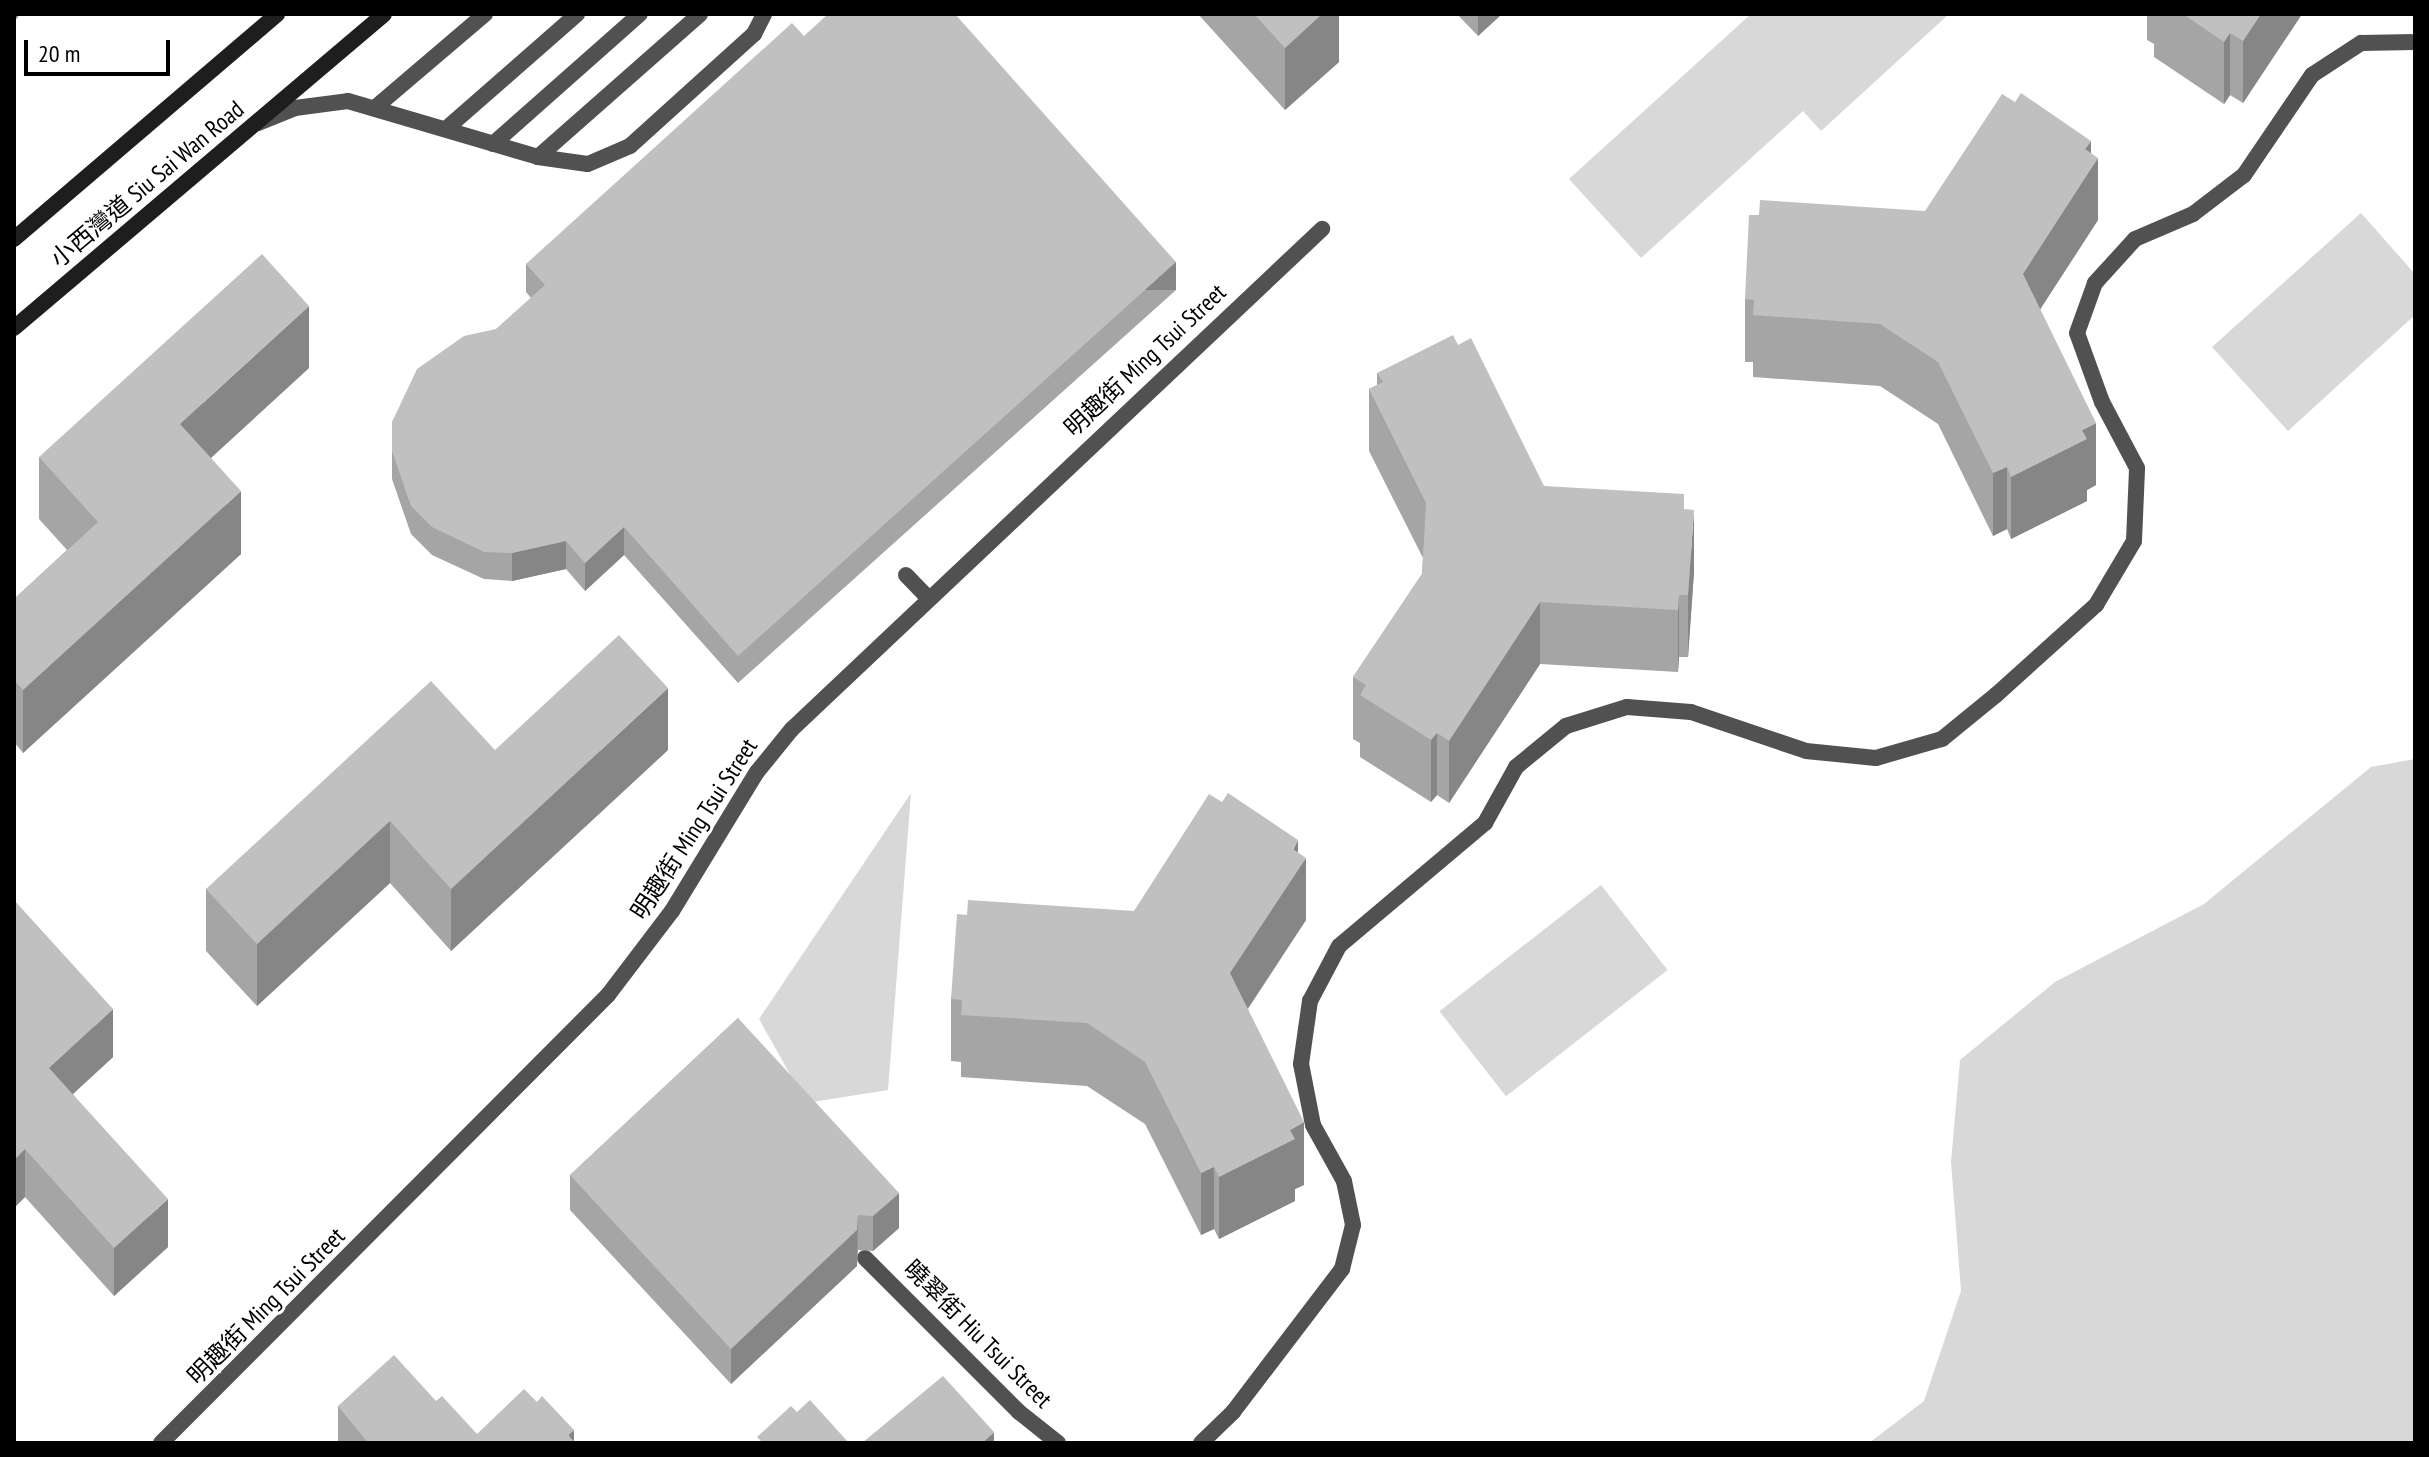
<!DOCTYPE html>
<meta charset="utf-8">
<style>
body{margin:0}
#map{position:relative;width:2429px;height:1457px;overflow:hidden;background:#fff;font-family:"PT Sans Narrow","Noto Sans TC",sans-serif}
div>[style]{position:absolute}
.green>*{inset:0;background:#d8d8d8;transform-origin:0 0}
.lane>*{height:16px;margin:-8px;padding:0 8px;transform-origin:8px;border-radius:8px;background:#515151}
.secondary>*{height:16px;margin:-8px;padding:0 8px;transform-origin:8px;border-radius:8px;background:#1e1e1e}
.wall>*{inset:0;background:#a5a5a5}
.shaded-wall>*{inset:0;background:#868686;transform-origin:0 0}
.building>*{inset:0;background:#c0c0c0}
span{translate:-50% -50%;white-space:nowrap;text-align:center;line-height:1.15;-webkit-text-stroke:6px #fff;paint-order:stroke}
.street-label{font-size:24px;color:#000}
.frame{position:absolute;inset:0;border:16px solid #000;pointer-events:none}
.scale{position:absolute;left:24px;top:40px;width:146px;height:36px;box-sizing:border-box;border:4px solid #000;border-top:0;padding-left:10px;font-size:24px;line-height:28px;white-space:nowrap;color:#000;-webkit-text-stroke:6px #fff;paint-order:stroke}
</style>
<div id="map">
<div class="green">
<i style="clip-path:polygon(1751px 14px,1949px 14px,1821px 131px,1803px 111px,1641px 258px,1569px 179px)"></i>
<i style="clip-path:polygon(2361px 213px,2415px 274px,2415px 315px,2288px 431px,2212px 347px)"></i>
<i style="clip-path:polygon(2415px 759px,2415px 1443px,1869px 1443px,1924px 1401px,1961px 1291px,1951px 1162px,1960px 1060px,2055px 982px,2204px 904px,2371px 767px)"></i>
<i style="clip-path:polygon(911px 793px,888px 1090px,806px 1103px,759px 1019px)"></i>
<i style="left:1601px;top:885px;width:108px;height:205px;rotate:52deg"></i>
</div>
<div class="lane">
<i style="left:377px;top:106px;width:142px;rotate:-40.4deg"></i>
<i style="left:258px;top:123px;width:40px;rotate:-22deg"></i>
<i style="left:295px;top:108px;width:53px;rotate:-7.5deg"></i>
<i style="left:348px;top:101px;width:198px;rotate:16.4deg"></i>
<i style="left:538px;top:157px;width:50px;rotate:8deg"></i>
<i style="left:588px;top:164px;width:46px;rotate:-23.2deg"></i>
<i style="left:630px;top:146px;width:167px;rotate:-42.1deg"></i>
<i style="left:754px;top:34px;width:22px;rotate:-63deg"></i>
<i style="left:447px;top:128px;width:173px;rotate:-41.2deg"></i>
<i style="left:493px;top:144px;width:196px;rotate:-41.5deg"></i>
<i style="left:538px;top:157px;width:216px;rotate:-41.4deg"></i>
<i style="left:906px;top:575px;width:32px;rotate:46deg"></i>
<i style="left:865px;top:1258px;width:218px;rotate:45deg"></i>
<i style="left:1019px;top:1412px;width:50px;rotate:38.5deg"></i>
<i style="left:161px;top:1443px;width:633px;rotate:-45.06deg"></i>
<i style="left:608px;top:995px;width:106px;rotate:-52.7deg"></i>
<i style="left:672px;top:911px;width:163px;rotate:-58.6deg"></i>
<i style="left:757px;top:772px;width:55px;rotate:-50.9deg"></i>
<i style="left:792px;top:729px;width:729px;rotate:-43.33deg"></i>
<i style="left:1201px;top:1443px;width:45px;rotate:-44.1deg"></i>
<i style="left:1233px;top:1412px;width:180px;rotate:-52.7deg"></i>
<i style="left:1342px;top:1269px;width:45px;rotate:-76deg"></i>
<i style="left:1353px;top:1225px;width:45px;rotate:-101.6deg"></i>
<i style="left:1344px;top:1181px;width:64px;rotate:-119deg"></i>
<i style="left:1313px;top:1125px;width:62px;rotate:-101.1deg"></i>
<i style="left:1301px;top:1064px;width:64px;rotate:-81.9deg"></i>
<i style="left:1310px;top:1001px;width:62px;rotate:-62.2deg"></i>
<i style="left:1339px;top:946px;width:191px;rotate:-40.1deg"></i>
<i style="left:1485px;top:823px;width:64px;rotate:-61deg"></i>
<i style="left:1516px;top:767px;width:65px;rotate:-39.4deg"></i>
<i style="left:1566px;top:726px;width:64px;rotate:-17.3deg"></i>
<i style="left:1627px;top:707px;width:64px;rotate:4.5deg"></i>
<i style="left:1691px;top:712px;width:121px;rotate:18.7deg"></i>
<i style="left:1806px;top:751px;width:70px;rotate:5.7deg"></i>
<i style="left:1876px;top:758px;width:69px;rotate:-16.1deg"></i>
<i style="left:1942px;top:739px;width:70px;rotate:-39.2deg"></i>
<i style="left:1996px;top:695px;width:135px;rotate:-42deg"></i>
<i style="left:2096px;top:605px;width:74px;rotate:-59.3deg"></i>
<i style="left:2134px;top:541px;width:73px;rotate:-87.6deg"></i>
<i style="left:2137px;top:468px;width:75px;rotate:-117.9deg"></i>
<i style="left:2102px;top:402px;width:73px;rotate:-109.9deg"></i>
<i style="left:2077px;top:333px;width:53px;rotate:-70.2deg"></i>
<i style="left:2095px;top:283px;width:59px;rotate:-47.7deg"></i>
<i style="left:2135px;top:239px;width:63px;rotate:-23.3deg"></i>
<i style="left:2193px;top:214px;width:64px;rotate:-37.4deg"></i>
<i style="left:2244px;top:175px;width:121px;rotate:-55.8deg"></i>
<i style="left:2312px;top:75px;width:59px;rotate:-33.1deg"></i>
<i style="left:2361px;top:43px;width:54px;rotate:-1.1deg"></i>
</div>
<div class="secondary">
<i style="left:14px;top:239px;width:346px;rotate:-40.5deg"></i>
<i style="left:14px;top:328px;width:485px;rotate:-40.3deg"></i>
</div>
<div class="wall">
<i style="clip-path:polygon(1198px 14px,1339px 14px,1339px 62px,1285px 110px)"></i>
<i style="clip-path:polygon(1457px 14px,1502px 14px,1478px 36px)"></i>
<i style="clip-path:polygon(2147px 14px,2302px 14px,2243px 103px,2230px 95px,2224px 104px,2154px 57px,2154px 44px,2147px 40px)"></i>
<i style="clip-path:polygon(804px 36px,1176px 290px,738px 683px,624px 555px,585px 591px,566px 569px,512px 581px,484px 579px,432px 555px,411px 534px,392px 479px,392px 422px,531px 298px,526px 292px,526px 264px)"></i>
<i style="clip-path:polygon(2091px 153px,2098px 220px,2040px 309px,2096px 485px,2087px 490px,2087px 501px,2011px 539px,2007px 529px,1993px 536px,1938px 424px,1880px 386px,1753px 377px,1753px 362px,1745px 362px,1745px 299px,1759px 215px,1925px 211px)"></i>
<i style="clip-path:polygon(309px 368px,211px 458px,241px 554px,23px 753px,14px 742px,14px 599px,67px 550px,39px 519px,39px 457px)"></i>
<i style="clip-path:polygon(1377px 373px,1544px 486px,1684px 509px,1694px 572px,1688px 657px,1679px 657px,1678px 672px,1540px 664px,1449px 803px,1437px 795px,1431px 802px,1360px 757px,1360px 743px,1353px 739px,1353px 677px,1422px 574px,1423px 558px,1369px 451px,1369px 389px,1377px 385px)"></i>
<i style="clip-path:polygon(495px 750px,668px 750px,451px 951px,390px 883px,257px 1006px,206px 951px,206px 889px)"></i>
<i style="clip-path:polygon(1222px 802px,1298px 853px,1306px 920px,1248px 1009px,1304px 1185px,1295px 1189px,1295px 1201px,1219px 1239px,1214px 1229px,1201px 1235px,1145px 1124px,1087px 1086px,961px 1077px,961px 1062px,951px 1061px,951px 999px,967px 915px,1134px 911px)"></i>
<i style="clip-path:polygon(14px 900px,113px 1057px,73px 1094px,168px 1247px,114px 1296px,25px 1197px,14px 1208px)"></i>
<i style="clip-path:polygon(738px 1018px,899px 1228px,873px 1251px,858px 1250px,857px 1266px,731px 1384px,570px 1210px,570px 1175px)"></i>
<i style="clip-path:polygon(436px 1401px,477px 1434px,575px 1443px,338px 1443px,338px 1406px)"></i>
</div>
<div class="shaded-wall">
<i style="clip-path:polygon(14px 14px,20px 14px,14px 22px)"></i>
<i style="clip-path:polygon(1322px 14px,1339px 14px,1339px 62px,1285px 110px,1285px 48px)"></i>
<i style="clip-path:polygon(1478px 14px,1502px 14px,1478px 36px)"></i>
<i style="clip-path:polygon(2261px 14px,2302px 14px,2243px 103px,2243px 41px)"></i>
<i style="clip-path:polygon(2230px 33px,2230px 95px,2224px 104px,2224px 42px)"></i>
<i style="clip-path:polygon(2091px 141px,2091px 168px,2098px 158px,2098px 220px,2023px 336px,2023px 274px,2085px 149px)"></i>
<i style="left:1176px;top:262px;width:28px;height:589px;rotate:90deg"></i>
<i style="clip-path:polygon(309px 306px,309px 368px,180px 486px,180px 424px)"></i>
<i style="clip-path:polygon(2096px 423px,2096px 485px,2087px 490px,2087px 501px,2011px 539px,2011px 477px,2082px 430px)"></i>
<i style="clip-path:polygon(2007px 467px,2007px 529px,1993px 536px,1993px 473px)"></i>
<i style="clip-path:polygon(241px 491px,241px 554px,23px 753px,23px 690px)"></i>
<i style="clip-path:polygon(1694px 510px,1694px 572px,1688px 657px,1688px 595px)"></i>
<i style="clip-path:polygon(624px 527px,624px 555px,585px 591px,585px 563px)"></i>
<i style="clip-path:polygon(566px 541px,566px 569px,512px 581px,512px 553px)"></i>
<i style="clip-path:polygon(1679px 595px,1679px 657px,1678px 672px,1678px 610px)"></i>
<i style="clip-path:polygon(1540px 602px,1540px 664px,1449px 803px,1449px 741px)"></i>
<i style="clip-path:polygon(668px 688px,668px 750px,451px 951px,451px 889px)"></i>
<i style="clip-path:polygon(1437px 733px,1437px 795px,1431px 802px,1431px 740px)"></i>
<i style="clip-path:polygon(390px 821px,390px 883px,257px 1006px,257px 944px)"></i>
<i style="clip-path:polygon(1298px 840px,1298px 869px,1306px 858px,1306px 920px,1230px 1035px,1230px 973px)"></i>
<i style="clip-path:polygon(113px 1009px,113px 1057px,49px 1116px,49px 1068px)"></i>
<i style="clip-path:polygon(1304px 1122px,1304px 1185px,1295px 1189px,1295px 1201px,1219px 1239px,1219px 1177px,1290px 1130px)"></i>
<i style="clip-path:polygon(25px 1149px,25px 1197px,14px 1208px,14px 1160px)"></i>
<i style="clip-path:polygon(1214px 1167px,1214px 1229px,1201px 1235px,1201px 1173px)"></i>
<i style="clip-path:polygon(899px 1193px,899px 1228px,873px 1251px,873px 1216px)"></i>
<i style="clip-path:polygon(168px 1199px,168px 1247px,114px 1296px,114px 1248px)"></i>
<i style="clip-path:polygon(858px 1215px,857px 1266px,731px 1384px,731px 1349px)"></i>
<i style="clip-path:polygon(574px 1430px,574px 1443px,568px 1435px)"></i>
<i style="clip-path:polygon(994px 1432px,994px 1443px,982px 1443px)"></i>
</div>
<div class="building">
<i style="clip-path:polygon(828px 14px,955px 14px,1176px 262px,738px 656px,624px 527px,585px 563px,566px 541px,512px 553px,484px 552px,432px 527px,411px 506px,392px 451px,392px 422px,417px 369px,464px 336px,496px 329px,545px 285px,526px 264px,792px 23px,804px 36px)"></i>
<i style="clip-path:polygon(1254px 14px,1322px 14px,1285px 48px)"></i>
<i style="clip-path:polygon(2183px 14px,2261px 14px,2243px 41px,2230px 33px,2224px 42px)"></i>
<i style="clip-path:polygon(2021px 93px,2091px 141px,2085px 149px,2098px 158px,2023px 274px,2096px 423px,2082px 430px,2087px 439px,2011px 477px,2007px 467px,1993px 473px,1938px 362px,1880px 324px,1753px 315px,1754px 300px,1745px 299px,1749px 215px,1759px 215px,1760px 200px,1925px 211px,2002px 94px,2015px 102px)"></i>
<i style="clip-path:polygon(262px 254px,309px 306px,180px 424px,241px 491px,23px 690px,14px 680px,14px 599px,98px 522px,39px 457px)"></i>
<i style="clip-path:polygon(1453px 335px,1458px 345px,1471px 338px,1544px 486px,1684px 494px,1684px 509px,1694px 510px,1688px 595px,1679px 595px,1678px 610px,1540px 602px,1449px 741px,1437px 733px,1431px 740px,1360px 695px,1366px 685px,1353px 677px,1422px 574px,1426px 503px,1369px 389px,1383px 382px,1377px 373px)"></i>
<i style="clip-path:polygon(619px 635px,668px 688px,451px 889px,390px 821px,257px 944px,206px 889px,431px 681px,495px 750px)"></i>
<i style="clip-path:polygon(1228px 793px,1298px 840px,1293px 849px,1306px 858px,1230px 973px,1304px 1122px,1290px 1130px,1295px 1139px,1219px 1177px,1214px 1167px,1201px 1173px,1145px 1062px,1087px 1023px,961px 1015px,962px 1000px,951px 999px,957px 914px,967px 915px,968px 900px,1134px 911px,1209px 794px,1222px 802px)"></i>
<i style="clip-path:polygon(14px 900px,113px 1009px,49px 1068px,168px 1199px,114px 1248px,25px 1149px,14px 1160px)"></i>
<i style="clip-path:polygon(738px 1018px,899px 1193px,873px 1216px,858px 1215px,857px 1230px,731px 1349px,570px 1175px)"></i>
<i style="clip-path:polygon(394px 1355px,436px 1401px,442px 1396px,477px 1434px,524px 1389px,537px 1402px,542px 1396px,574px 1430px,568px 1435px,575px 1443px,368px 1443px,338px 1406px)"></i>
<i style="clip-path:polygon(943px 1376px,994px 1432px,982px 1443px,862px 1443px)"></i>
<i style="clip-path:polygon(810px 1400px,849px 1443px,763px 1443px,757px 1437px,791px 1406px,797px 1412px)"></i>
</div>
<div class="street-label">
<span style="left:147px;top:184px;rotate:-40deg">小西灣道 Siu Sai Wan Road</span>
<span style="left:1145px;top:360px;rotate:-43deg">明趣街 Ming Tsui Street</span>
<span style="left:694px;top:829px;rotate:-57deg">明趣街 Ming Tsui Street</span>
<span style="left:266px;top:1306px;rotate:-45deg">明趣街 Ming Tsui Street</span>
<span style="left:978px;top:1334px;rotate:45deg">曉翠街 Hiu Tsui Street</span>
</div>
<div class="frame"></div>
<div class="scale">20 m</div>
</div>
